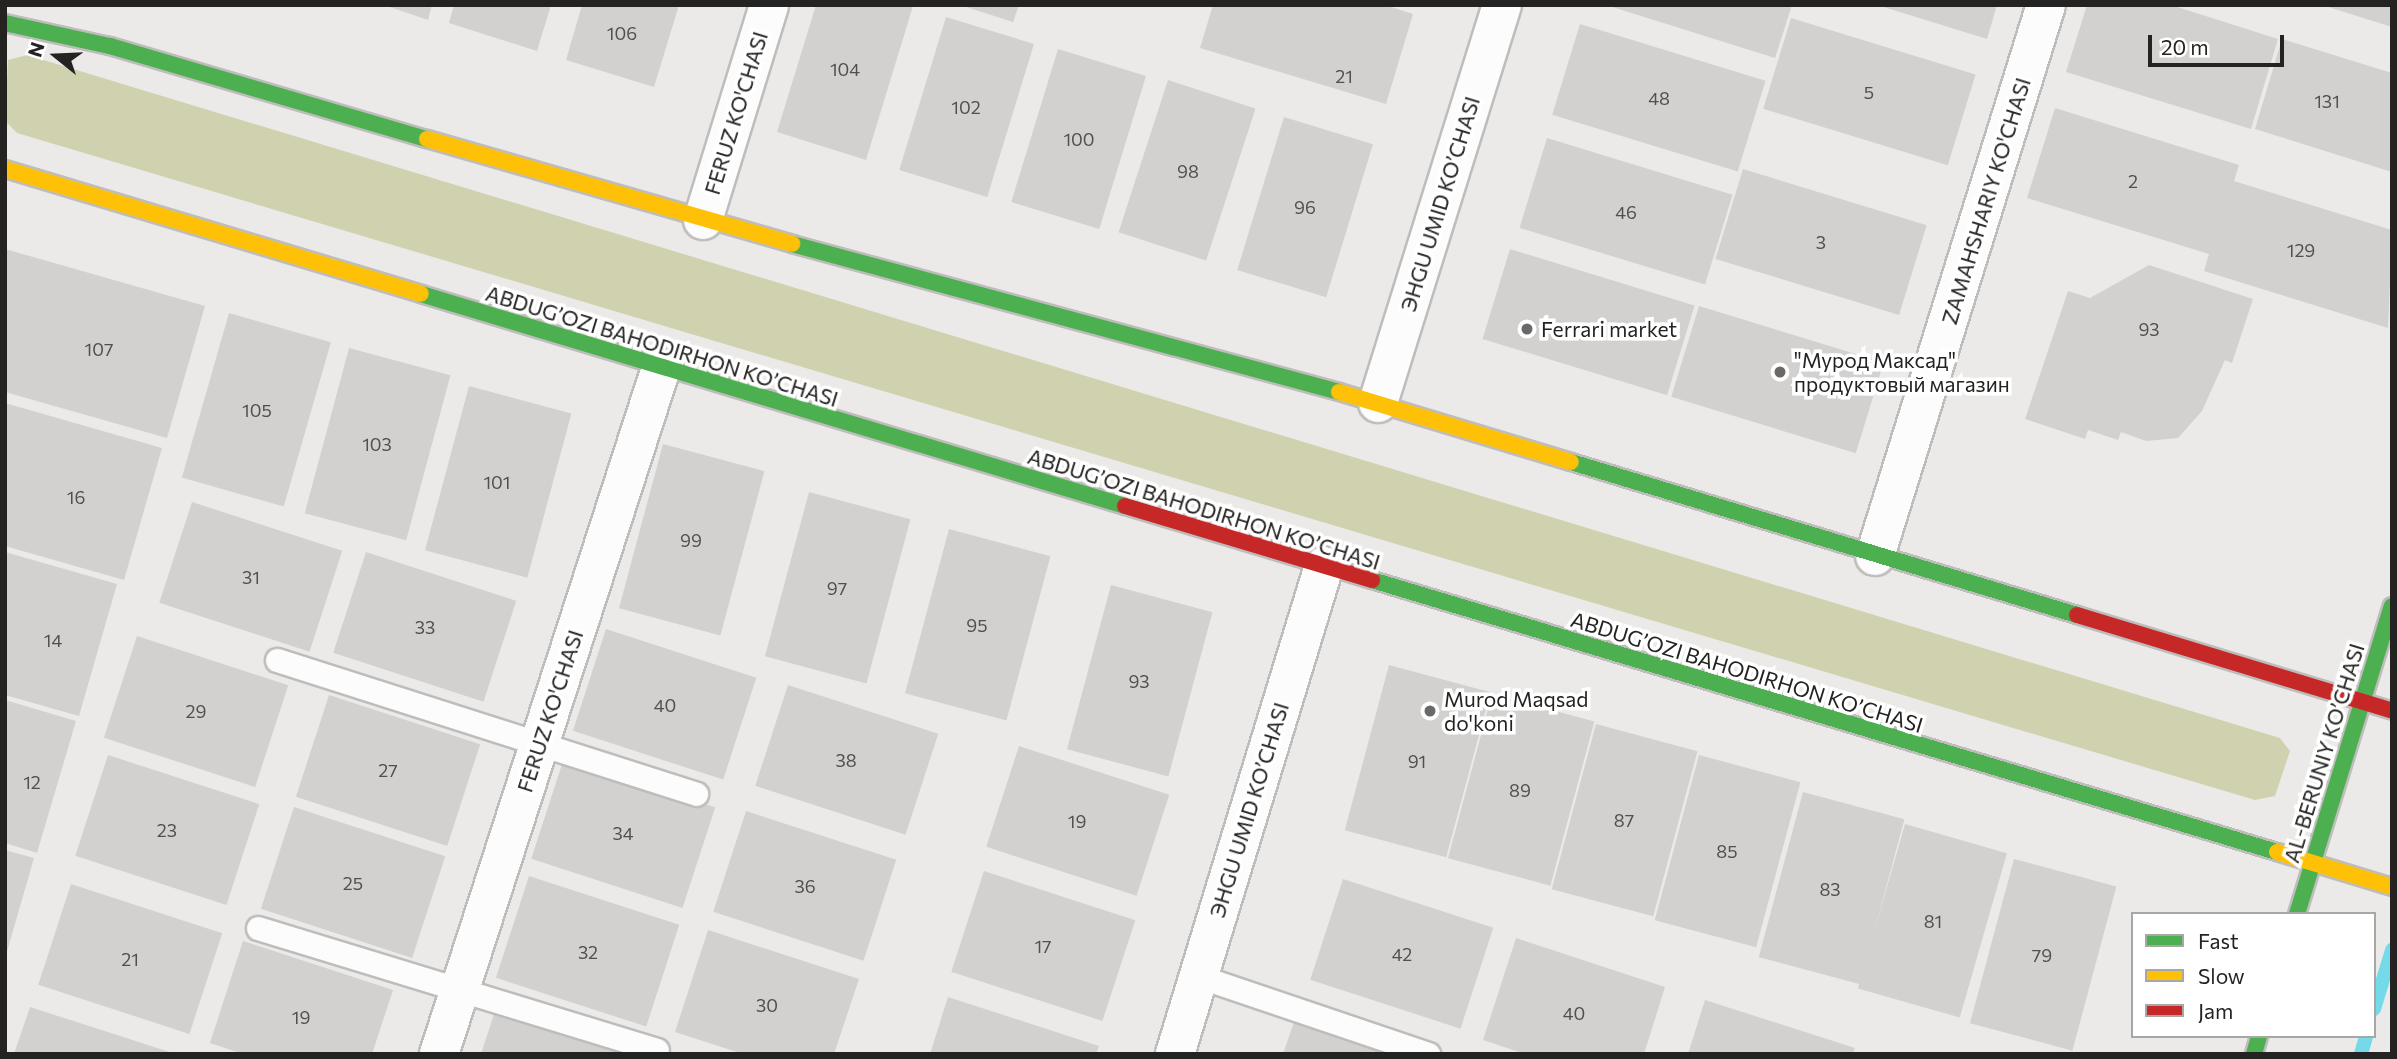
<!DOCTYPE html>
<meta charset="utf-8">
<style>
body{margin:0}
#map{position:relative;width:2397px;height:1059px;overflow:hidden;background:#eceae8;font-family:Commissioner,sans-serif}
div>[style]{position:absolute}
.green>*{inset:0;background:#d0d2af}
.stream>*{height:14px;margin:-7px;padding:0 7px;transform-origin:7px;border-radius:7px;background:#74daea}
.building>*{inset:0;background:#d2d1cf;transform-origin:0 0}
.roads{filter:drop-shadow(2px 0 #bebdbb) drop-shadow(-2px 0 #bebdbb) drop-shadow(0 2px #bebdbb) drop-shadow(0 -2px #bebdbb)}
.lane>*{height:23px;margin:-11.5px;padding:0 11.5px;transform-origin:11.5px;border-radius:11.5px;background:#fcfcfc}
.street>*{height:38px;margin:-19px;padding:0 19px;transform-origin:19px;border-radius:19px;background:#fcfcfc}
.fast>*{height:16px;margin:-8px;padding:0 8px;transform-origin:8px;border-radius:8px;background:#4caf50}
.slow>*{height:16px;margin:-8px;padding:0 8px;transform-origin:8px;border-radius:8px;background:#ffc107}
.jam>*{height:16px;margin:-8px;padding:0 8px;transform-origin:8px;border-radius:8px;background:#c62828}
.dots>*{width:19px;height:19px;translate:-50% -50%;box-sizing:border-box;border:4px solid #fff;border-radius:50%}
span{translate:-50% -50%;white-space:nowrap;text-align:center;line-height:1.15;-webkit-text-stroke:7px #fff;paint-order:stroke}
.number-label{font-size:18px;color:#51504e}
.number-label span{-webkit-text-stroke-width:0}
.street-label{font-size:21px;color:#242321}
.poi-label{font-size:21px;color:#242321}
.left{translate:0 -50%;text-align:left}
.frame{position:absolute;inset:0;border:7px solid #242321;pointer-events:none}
.legend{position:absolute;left:2131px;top:912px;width:245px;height:126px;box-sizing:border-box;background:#fff;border:2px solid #a7a7a6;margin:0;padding:9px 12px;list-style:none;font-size:21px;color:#242321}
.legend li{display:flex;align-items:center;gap:14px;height:35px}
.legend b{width:35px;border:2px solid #a7a7a6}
.north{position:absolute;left:21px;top:21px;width:70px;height:70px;-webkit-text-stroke:5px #fff;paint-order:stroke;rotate:288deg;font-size:19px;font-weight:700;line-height:28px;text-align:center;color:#242321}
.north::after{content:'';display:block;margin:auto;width:24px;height:32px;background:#242321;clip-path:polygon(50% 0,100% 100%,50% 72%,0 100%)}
.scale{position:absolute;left:2148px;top:35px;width:136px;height:32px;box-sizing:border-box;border:4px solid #242321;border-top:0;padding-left:9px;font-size:21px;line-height:24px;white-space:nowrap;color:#242321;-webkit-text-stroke:5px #fff;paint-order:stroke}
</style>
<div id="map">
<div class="green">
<i style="clip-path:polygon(27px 55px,2280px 738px,2290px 751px,2275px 796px,2255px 800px,17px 133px,5px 121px,8px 60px)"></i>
</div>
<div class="stream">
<i style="left:2374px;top:1009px;width:62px;rotate:-73deg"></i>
<i style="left:2361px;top:1054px;width:19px;rotate:-74deg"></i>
</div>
<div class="building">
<i style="clip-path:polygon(384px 5px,432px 5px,428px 20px)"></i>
<i style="clip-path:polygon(454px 5px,551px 5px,537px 51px,449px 23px)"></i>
<i style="clip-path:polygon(582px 5px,679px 5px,654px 87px,566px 60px)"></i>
<i style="clip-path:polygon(816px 5px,913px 6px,866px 160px,777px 132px)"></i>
<i style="clip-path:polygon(960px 5px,1019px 5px,1013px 22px)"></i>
<i style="clip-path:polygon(1213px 5px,1385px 5px,1413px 14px,1386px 104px,1200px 48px)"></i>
<i style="clip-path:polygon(1606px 5px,1792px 5px,1775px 58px)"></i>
<i style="clip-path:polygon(1877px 5px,1997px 5px,1987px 39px)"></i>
<i style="clip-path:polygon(2087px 5px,2171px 5px,2278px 39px,2251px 129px,2066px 72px)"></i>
<i style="clip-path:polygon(2325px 5px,2392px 5px,2392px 27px,2325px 6px)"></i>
<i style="left:946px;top:17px;width:92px;height:160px;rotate:17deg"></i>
<i style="left:1791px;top:18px;width:193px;height:95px;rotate:17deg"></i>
<i style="left:1580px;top:24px;width:194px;height:95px;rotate:17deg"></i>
<i style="clip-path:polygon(2282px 39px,2392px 73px,2392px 172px,2255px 129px)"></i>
<i style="left:1058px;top:49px;width:92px;height:160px;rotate:17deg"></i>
<i style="left:1168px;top:80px;width:92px;height:160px;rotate:18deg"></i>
<i style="clip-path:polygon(2055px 108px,2239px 165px,2234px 181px,2392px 230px,2388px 328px,2204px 271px,2209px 254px,2027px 198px)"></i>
<i style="left:1284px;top:117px;width:93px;height:160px;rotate:17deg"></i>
<i style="left:1547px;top:138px;width:194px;height:94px;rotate:17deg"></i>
<i style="left:1743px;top:169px;width:192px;height:94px;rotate:17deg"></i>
<i style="clip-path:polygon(5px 249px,205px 306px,167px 438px,5px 392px)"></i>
<i style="left:1510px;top:249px;width:193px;height:94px;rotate:17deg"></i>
<i style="clip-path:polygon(2149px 265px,2253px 299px,2232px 363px,2225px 360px,2202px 411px,2178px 438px,2146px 441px,2121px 432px,2118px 440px,2088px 430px,2085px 439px,2025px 419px,2068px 291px,2090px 298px)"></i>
<i style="left:1699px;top:306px;width:193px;height:95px;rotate:17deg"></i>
<i style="left:229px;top:313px;width:106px;height:171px;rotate:16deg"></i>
<i style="left:349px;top:348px;width:105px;height:171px;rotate:15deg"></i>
<i style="left:469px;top:386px;width:106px;height:170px;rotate:15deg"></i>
<i style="clip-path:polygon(5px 403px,162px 448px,124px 580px,5px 546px)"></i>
<i style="left:663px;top:444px;width:105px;height:170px;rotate:15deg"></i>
<i style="left:809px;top:492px;width:105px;height:170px;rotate:15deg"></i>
<i style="left:192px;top:502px;width:158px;height:106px;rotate:18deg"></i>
<i style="left:949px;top:529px;width:105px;height:170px;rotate:15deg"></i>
<i style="clip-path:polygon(5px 552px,117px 584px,79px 716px,5px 695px)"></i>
<i style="left:366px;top:552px;width:158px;height:106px;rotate:18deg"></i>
<i style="left:1111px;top:585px;width:105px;height:170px;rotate:15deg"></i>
<i style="left:606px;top:629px;width:158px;height:107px;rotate:18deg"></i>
<i style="left:137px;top:636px;width:159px;height:107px;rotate:18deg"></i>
<i style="left:1389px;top:665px;width:105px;height:171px;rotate:15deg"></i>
<i style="left:788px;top:685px;width:158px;height:106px;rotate:18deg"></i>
<i style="left:1492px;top:694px;width:106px;height:170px;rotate:15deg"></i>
<i style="left:329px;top:695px;width:159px;height:107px;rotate:18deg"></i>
<i style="clip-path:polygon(5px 700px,76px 721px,37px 853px,5px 843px)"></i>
<i style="left:1596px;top:724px;width:105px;height:171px;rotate:15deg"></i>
<i style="left:1019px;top:746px;width:158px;height:106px;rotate:18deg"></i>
<i style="left:108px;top:755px;width:159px;height:106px;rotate:18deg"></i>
<i style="left:1699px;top:755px;width:105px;height:171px;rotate:15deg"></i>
<i style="left:564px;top:758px;width:159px;height:106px;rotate:18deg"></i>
<i style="left:1803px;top:792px;width:105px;height:171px;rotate:15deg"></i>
<i style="left:294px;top:807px;width:159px;height:107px;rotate:18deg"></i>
<i style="left:746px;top:811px;width:158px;height:106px;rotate:18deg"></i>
<i style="left:1905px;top:824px;width:106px;height:171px;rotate:16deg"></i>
<i style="clip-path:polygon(5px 850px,34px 858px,6px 955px,5px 955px)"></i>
<i style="left:2014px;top:859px;width:106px;height:170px;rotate:15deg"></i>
<i style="left:984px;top:871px;width:159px;height:106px;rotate:18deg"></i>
<i style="left:529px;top:876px;width:158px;height:107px;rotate:18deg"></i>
<i style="left:1343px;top:879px;width:158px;height:106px;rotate:18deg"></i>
<i style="left:71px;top:884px;width:159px;height:106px;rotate:18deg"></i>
<i style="clip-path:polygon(708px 930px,859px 979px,834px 1054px,743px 1054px,675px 1032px)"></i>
<i style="clip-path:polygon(1516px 938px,1665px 987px,1644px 1054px,1525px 1054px,1483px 1040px)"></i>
<i style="clip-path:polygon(243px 941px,393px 990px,372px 1054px,243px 1054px,210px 1043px)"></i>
<i style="clip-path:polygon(948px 997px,1099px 1046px,1096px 1054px,930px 1054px)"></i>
<i style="clip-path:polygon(1705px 1000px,1855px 1048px,1853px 1054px,1688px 1054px)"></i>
<i style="clip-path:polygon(30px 1007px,173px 1053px,173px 1054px,14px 1054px)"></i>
<i style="clip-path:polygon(495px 1011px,626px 1053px,626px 1054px,481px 1054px)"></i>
<i style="clip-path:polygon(1294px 1022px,1391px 1053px,1391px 1054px,1283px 1054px)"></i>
</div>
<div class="roads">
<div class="lane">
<i style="left:277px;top:660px;width:440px;rotate:17.7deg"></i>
<i style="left:258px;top:928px;width:417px;rotate:17deg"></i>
<i style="left:1198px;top:976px;width:243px;rotate:18.7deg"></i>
</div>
<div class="street">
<i style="left:703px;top:220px;width:225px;rotate:-72.9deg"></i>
<i style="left:1378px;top:403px;width:417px;rotate:-72.7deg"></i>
<i style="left:1875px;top:556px;width:577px;rotate:-72.76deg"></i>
<i style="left:439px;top:1054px;width:721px;rotate:-72.07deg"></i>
<i style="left:1175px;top:1054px;width:510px;rotate:-73.02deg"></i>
</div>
<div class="fast">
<i style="left:5px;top:23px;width:107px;rotate:12.4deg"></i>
<i style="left:110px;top:46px;width:330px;rotate:16.4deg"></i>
<i style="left:792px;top:244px;width:567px;rotate:15.14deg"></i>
<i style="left:421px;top:294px;width:735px;rotate:16.76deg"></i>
<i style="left:1571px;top:462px;width:529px;rotate:16.82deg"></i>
<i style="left:1372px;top:580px;width:945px;rotate:16.73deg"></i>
<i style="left:2297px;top:914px;width:322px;rotate:-72.9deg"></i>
<i style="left:2254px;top:1054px;width:19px;rotate:-74deg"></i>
</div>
<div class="slow">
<i style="left:427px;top:139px;width:380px;rotate:16deg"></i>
<i style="left:5px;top:169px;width:434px;rotate:16.7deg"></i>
<i style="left:1339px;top:392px;width:242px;rotate:16.8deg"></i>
<i style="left:2277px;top:852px;width:120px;rotate:16.9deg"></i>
</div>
<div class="jam">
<i style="left:1125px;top:506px;width:258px;rotate:16.7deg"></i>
<i style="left:2077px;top:615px;width:329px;rotate:16.9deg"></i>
</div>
</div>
<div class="dots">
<i style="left:1527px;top:329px;background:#6a6967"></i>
<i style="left:1780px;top:372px;background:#6a6967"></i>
<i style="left:1430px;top:711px;background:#6a6967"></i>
</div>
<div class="number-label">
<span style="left:622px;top:33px">106</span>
<span style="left:845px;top:69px">104</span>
<span style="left:1344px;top:76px">21</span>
<span style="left:1869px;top:92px">5</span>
<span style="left:1659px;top:98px">48</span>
<span style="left:2327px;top:101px">131</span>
<span style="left:966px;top:107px">102</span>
<span style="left:1079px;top:139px">100</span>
<span style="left:1188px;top:171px">98</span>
<span style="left:2133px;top:181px">2</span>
<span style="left:1305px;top:207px">96</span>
<span style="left:1626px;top:212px">46</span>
<span style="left:1821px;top:242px">3</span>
<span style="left:2301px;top:250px">129</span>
<span style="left:2149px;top:329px">93</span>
<span style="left:99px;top:349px">107</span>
<span style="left:257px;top:410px">105</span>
<span style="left:377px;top:444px">103</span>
<span style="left:497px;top:482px">101</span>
<span style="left:76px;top:497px">16</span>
<span style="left:691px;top:540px">99</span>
<span style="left:251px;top:577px">31</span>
<span style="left:837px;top:588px">97</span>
<span style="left:977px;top:625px">95</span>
<span style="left:425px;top:627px">33</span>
<span style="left:53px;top:640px">14</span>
<span style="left:1139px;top:681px">93</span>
<span style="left:665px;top:705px">40</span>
<span style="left:196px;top:711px">29</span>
<span style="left:846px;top:760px">38</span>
<span style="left:1417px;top:761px">91</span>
<span style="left:388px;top:770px">27</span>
<span style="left:32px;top:782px">12</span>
<span style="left:1520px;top:790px">89</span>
<span style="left:1624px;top:820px">87</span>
<span style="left:1077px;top:821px">19</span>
<span style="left:167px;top:830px">23</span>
<span style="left:623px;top:833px">34</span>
<span style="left:1727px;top:851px">85</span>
<span style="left:353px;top:883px">25</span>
<span style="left:805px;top:886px">36</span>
<span style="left:1830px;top:889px">83</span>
<span style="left:1933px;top:921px">81</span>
<span style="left:1043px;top:946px">17</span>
<span style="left:588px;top:952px">32</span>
<span style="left:1402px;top:954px">42</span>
<span style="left:2042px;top:955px">79</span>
<span style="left:130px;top:959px">21</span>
<span style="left:767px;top:1005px">30</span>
<span style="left:1574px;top:1013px">40</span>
<span style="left:301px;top:1017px">19</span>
</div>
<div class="street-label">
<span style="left:736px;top:113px;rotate:-73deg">FERUZ KO'CHASI</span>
<span style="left:1986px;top:201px;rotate:-73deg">ZAMAHSHARIY KO'CHASI</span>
<span style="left:1440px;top:204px;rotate:-73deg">ЭHGU UMID KO’CHASI</span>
<span style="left:662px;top:346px;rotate:17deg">ABDUG’OZI BAHODIRHON KO’CHASI</span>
<span style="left:1204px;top:509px;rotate:17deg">ABDUG’OZI BAHODIRHON KO’CHASI</span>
<span style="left:1747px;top:672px;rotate:17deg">ABDUG’OZI BAHODIRHON KO’CHASI</span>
<span style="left:550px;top:711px;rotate:-72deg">FERUZ KO'CHASI</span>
<span style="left:2324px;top:753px;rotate:-73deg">AL-BERUNIY KO’CHASI</span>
<span style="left:1249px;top:810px;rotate:-73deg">ЭHGU UMID KO’CHASI</span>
</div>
<div class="poi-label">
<span class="left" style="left:1541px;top:329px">Ferrari market</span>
<span class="left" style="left:1794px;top:372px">"Мурод Максад"<br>продуктовый магазин</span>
<span class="left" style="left:1444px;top:711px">Murod Maqsad<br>do'koni</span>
</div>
<div class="frame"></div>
<ul class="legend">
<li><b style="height:9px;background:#4caf50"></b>Fast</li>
<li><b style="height:9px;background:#ffc107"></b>Slow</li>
<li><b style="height:9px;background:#c62828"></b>Jam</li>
</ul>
<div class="north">N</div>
<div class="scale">20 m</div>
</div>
